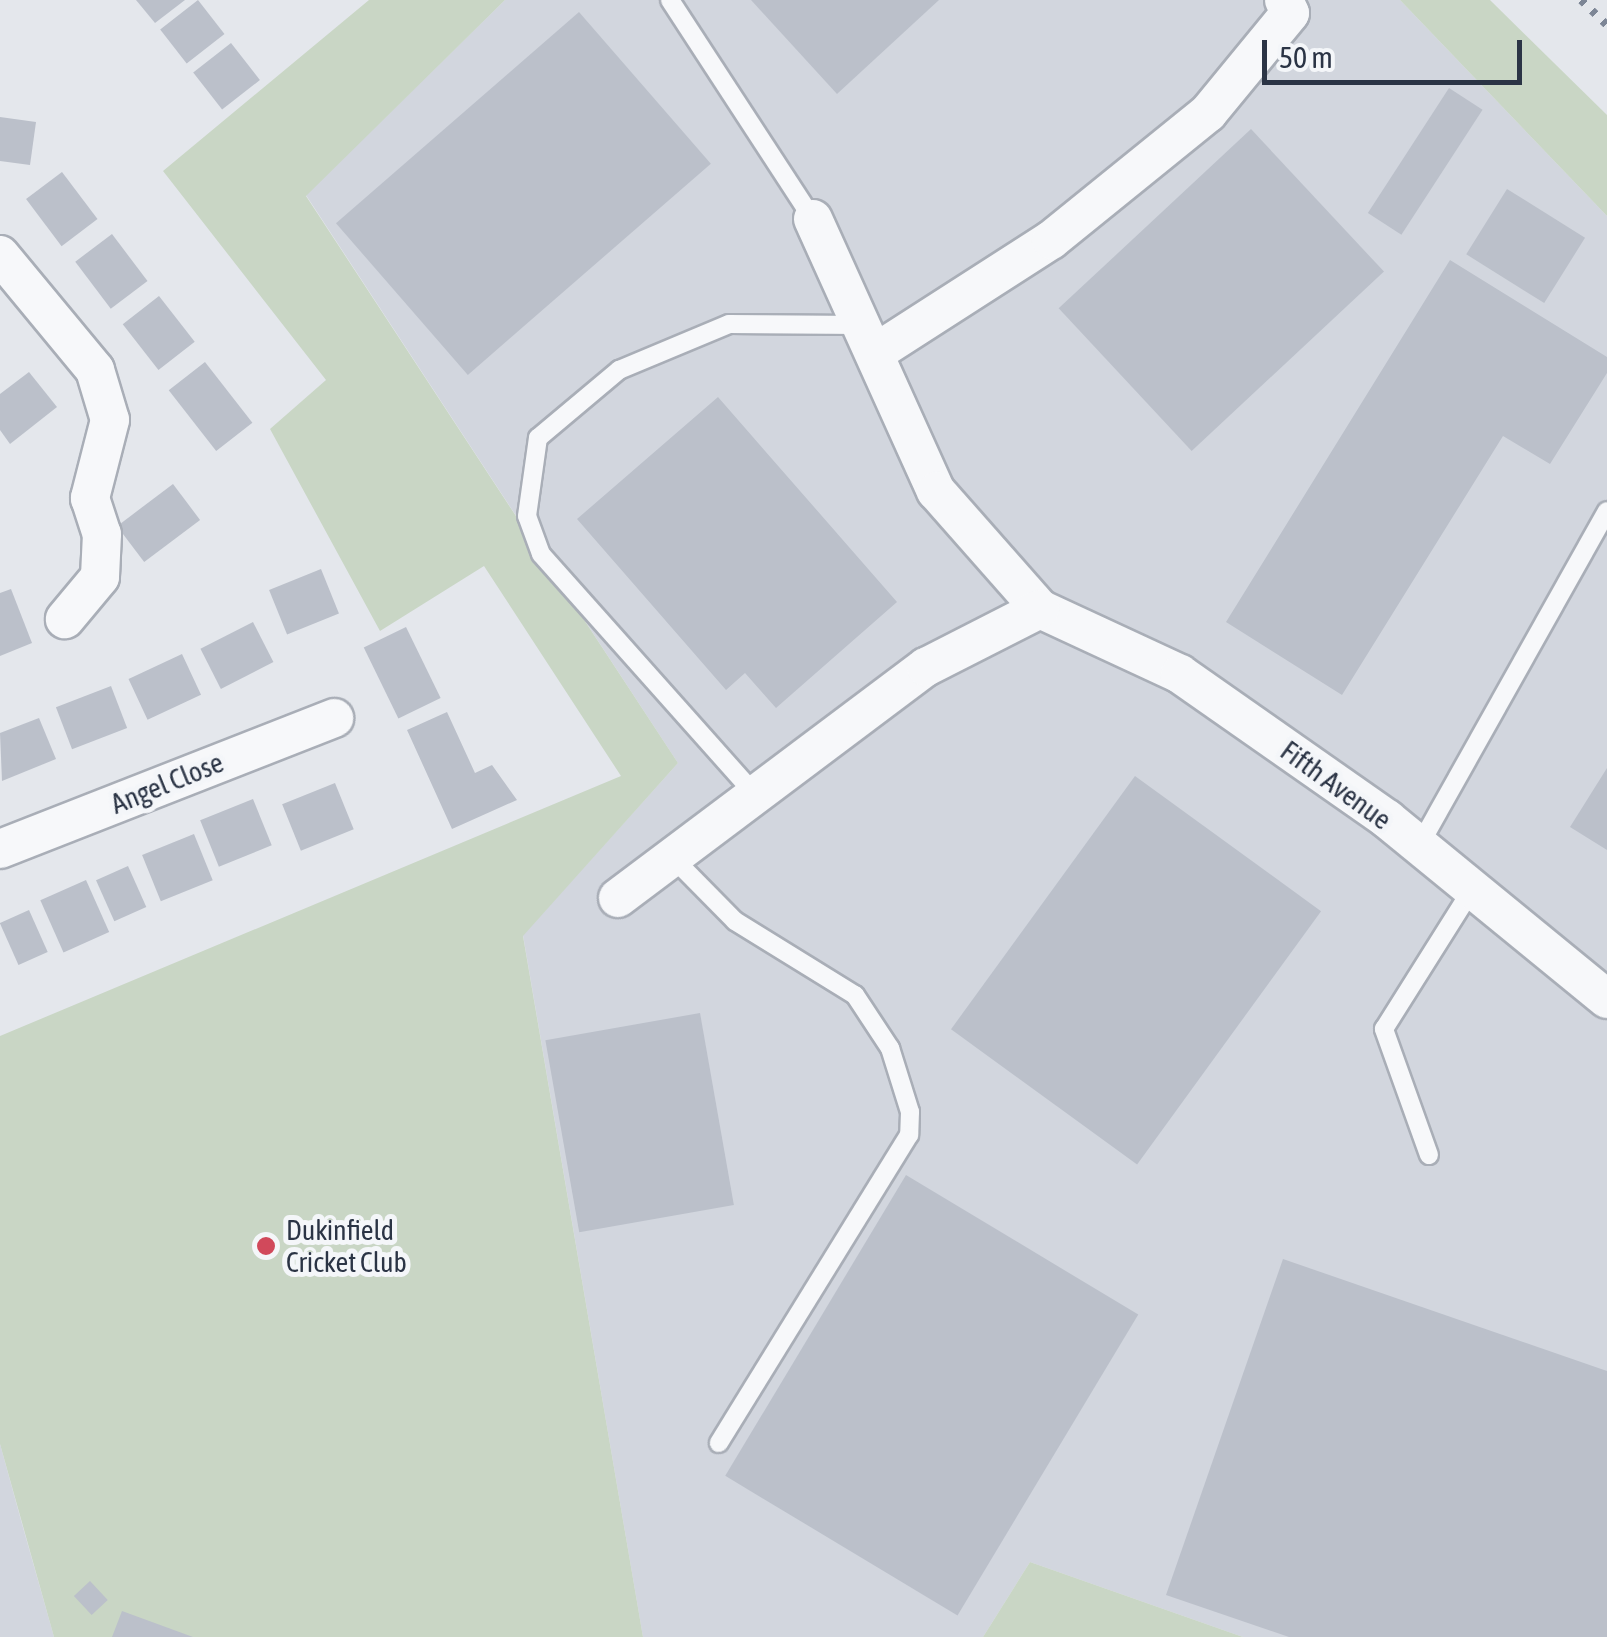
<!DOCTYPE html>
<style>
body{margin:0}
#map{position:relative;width:1607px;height:1637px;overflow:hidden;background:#e4e7ec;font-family:"Asap Condensed",sans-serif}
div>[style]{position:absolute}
.built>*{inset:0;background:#d2d6de}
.green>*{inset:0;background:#c9d6c5}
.building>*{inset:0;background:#bbc0ca;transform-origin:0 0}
.roads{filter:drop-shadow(2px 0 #a9aeb7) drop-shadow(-2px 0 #a9aeb7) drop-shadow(0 2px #a9aeb7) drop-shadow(0 -2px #a9aeb7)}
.lane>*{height:18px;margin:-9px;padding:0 9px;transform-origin:9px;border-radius:9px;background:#f7f8fa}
.street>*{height:38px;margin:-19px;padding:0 19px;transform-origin:19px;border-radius:19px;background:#f7f8fa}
.rail>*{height:8px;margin-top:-4px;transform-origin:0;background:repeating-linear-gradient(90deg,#7d8696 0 5px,transparent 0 15px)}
.dots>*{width:28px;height:28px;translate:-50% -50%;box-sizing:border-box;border:5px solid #f4f6f9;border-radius:50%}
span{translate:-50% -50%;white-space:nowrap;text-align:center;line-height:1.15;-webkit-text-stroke:10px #f4f6f9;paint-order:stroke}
.street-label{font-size:28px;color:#2b3445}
.poi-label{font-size:28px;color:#2b3445}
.left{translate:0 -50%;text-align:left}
.scale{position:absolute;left:1262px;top:40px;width:260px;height:45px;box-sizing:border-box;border:5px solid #2b3445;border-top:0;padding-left:12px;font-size:30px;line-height:35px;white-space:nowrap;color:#2b3445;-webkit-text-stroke:8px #f4f6f9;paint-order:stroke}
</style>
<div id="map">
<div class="built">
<i style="clip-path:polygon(505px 0,1400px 0,1607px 216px,1607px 1637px,1243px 1637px,1030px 1562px,983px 1637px,643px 1637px,523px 935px,678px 763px,306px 195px)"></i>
<i style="clip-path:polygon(0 1444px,22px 1524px,54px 1637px,0 1637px)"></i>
</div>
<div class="green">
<i style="clip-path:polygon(369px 0,505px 0,306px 196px,678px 763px,523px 936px,643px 1637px,54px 1637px,0 1444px,0 1036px,621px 776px,484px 566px,380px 631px,270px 429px,326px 380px,163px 171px)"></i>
<i style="clip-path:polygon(1400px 0,1490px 0,1607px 115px,1607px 216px)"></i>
<i style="clip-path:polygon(1030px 1562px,1243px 1637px,983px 1637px)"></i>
</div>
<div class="building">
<i style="clip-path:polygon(136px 0,185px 0,155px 23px)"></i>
<i style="left:198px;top:0;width:43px;height:48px;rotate:52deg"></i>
<i style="clip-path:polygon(751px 0,939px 0,837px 94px)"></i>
<i style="left:579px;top:12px;width:201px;height:322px;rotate:49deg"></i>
<i style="left:231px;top:43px;width:47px;height:48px;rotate:52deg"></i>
<i style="left:1449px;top:88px;width:40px;height:149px;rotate:33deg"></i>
<i style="clip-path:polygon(0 117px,36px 122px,30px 165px,0 161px)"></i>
<i style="left:1251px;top:129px;width:195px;height:263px;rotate:47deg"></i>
<i style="left:62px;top:172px;width:59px;height:45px;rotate:53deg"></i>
<i style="left:1507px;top:189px;width:92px;height:77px;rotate:32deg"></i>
<i style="left:112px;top:234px;width:59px;height:46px;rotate:53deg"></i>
<i style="clip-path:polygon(1450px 260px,1607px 357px,1607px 373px,1550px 464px,1503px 436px,1342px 695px,1226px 622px)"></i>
<i style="left:159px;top:296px;width:58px;height:46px;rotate:52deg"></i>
<i style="left:205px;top:362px;width:77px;height:46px;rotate:52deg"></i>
<i style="clip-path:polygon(29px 372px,57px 407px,10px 444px,0 430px,0 394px)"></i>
<i style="clip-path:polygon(718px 397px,897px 602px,776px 708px,745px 673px,726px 690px,577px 519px)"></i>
<i style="left:173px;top:484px;width:45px;height:70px;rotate:53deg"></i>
<i style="left:321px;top:569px;width:48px;height:56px;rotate:68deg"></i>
<i style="clip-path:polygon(11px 589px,32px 643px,0 656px,0 593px)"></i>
<i style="left:253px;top:622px;width:45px;height:59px;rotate:63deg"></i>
<i style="left:406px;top:627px;width:79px;height:47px;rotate:64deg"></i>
<i style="left:182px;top:654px;width:45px;height:59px;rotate:65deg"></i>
<i style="left:111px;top:686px;width:45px;height:59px;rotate:69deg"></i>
<i style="clip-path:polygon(447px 712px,475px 773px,492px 765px,517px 800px,452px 829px,407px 730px)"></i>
<i style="clip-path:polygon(39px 718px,56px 759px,2px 781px,0 733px)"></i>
<i style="clip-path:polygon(1607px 768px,1607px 850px,1570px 827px)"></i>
<i style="left:1135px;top:776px;width:230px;height:313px;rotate:36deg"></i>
<i style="left:335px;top:783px;width:50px;height:57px;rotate:68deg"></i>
<i style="left:253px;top:799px;width:50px;height:57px;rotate:68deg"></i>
<i style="left:194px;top:834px;width:50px;height:56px;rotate:68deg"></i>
<i style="left:128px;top:866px;width:45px;height:35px;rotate:66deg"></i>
<i style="left:86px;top:880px;width:57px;height:50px;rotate:66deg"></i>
<i style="left:29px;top:910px;width:46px;height:32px;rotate:66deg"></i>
<i style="left:700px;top:1013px;width:195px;height:157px;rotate:80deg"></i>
<i style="left:906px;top:1175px;width:271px;height:351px;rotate:31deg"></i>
<i style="clip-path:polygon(1283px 1259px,1607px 1371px,1607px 1637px,1289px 1637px,1166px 1595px)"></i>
<i style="left:90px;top:1581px;width:26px;height:22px;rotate:47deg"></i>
<i style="clip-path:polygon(122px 1611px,193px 1637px,112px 1637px)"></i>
</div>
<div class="roads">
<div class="lane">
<i style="left:670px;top:0;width:262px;rotate:56.9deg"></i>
<i style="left:752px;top:791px;width:317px;rotate:-131.7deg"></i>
<i style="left:541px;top:554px;width:40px;rotate:-110.2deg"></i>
<i style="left:527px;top:516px;width:79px;rotate:-82deg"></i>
<i style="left:538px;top:438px;width:106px;rotate:-40deg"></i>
<i style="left:619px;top:370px;width:119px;rotate:-22.7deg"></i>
<i style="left:729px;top:324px;width:132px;rotate:0.4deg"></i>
<i style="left:1419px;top:846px;width:384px;rotate:-60.7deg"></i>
<i style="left:671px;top:856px;width:91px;rotate:45.4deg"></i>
<i style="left:735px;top:921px;width:141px;rotate:31.7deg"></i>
<i style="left:855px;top:995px;width:64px;rotate:56.6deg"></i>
<i style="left:890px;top:1048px;width:67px;rotate:72.6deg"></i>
<i style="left:910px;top:1112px;width:23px;rotate:92deg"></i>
<i style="left:909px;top:1135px;width:362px;rotate:121.7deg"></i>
<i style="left:1429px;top:1155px;width:134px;rotate:-109.7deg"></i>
<i style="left:1384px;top:1029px;width:165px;rotate:-57.8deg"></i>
</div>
<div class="street">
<i style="left:813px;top:219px;width:299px;rotate:65.7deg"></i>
<i style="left:936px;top:491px;width:157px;rotate:48.6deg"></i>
<i style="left:1040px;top:609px;width:154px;rotate:24.9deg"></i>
<i style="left:1180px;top:674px;width:253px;rotate:35deg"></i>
<i style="left:1387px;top:819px;width:284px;rotate:39.3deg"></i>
<i style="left:0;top:255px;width:149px;rotate:50.4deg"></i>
<i style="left:95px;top:370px;width:52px;rotate:73.3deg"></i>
<i style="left:110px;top:420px;width:81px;rotate:104.4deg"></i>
<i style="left:90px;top:498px;width:38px;rotate:72deg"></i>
<i style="left:102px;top:534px;width:43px;rotate:92.7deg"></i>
<i style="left:100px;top:577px;width:55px;rotate:129.8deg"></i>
<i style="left:875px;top:353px;width:209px;rotate:-32.7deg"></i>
<i style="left:1051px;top:240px;width:202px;rotate:-39deg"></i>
<i style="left:1208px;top:113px;width:129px;rotate:-50.6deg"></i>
<i style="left:1290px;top:13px;width:14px;rotate:-115deg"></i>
<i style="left:0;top:849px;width:359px;rotate:-21.4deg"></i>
<i style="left:618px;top:898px;width:385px;rotate:-36.9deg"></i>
<i style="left:926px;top:667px;width:128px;rotate:-27deg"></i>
</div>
</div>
<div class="rail">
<i style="left:1581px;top:0;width:36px;rotate:44deg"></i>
</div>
<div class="dots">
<i style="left:266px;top:1246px;background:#d1495b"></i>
</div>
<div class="street-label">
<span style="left:167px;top:783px;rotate:-22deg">Angel Close</span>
<span style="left:1336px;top:785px;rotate:36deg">Fifth Avenue</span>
</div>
<div class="poi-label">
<span class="left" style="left:286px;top:1246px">Dukinfield<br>Cricket Club</span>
</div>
<div class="scale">50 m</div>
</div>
